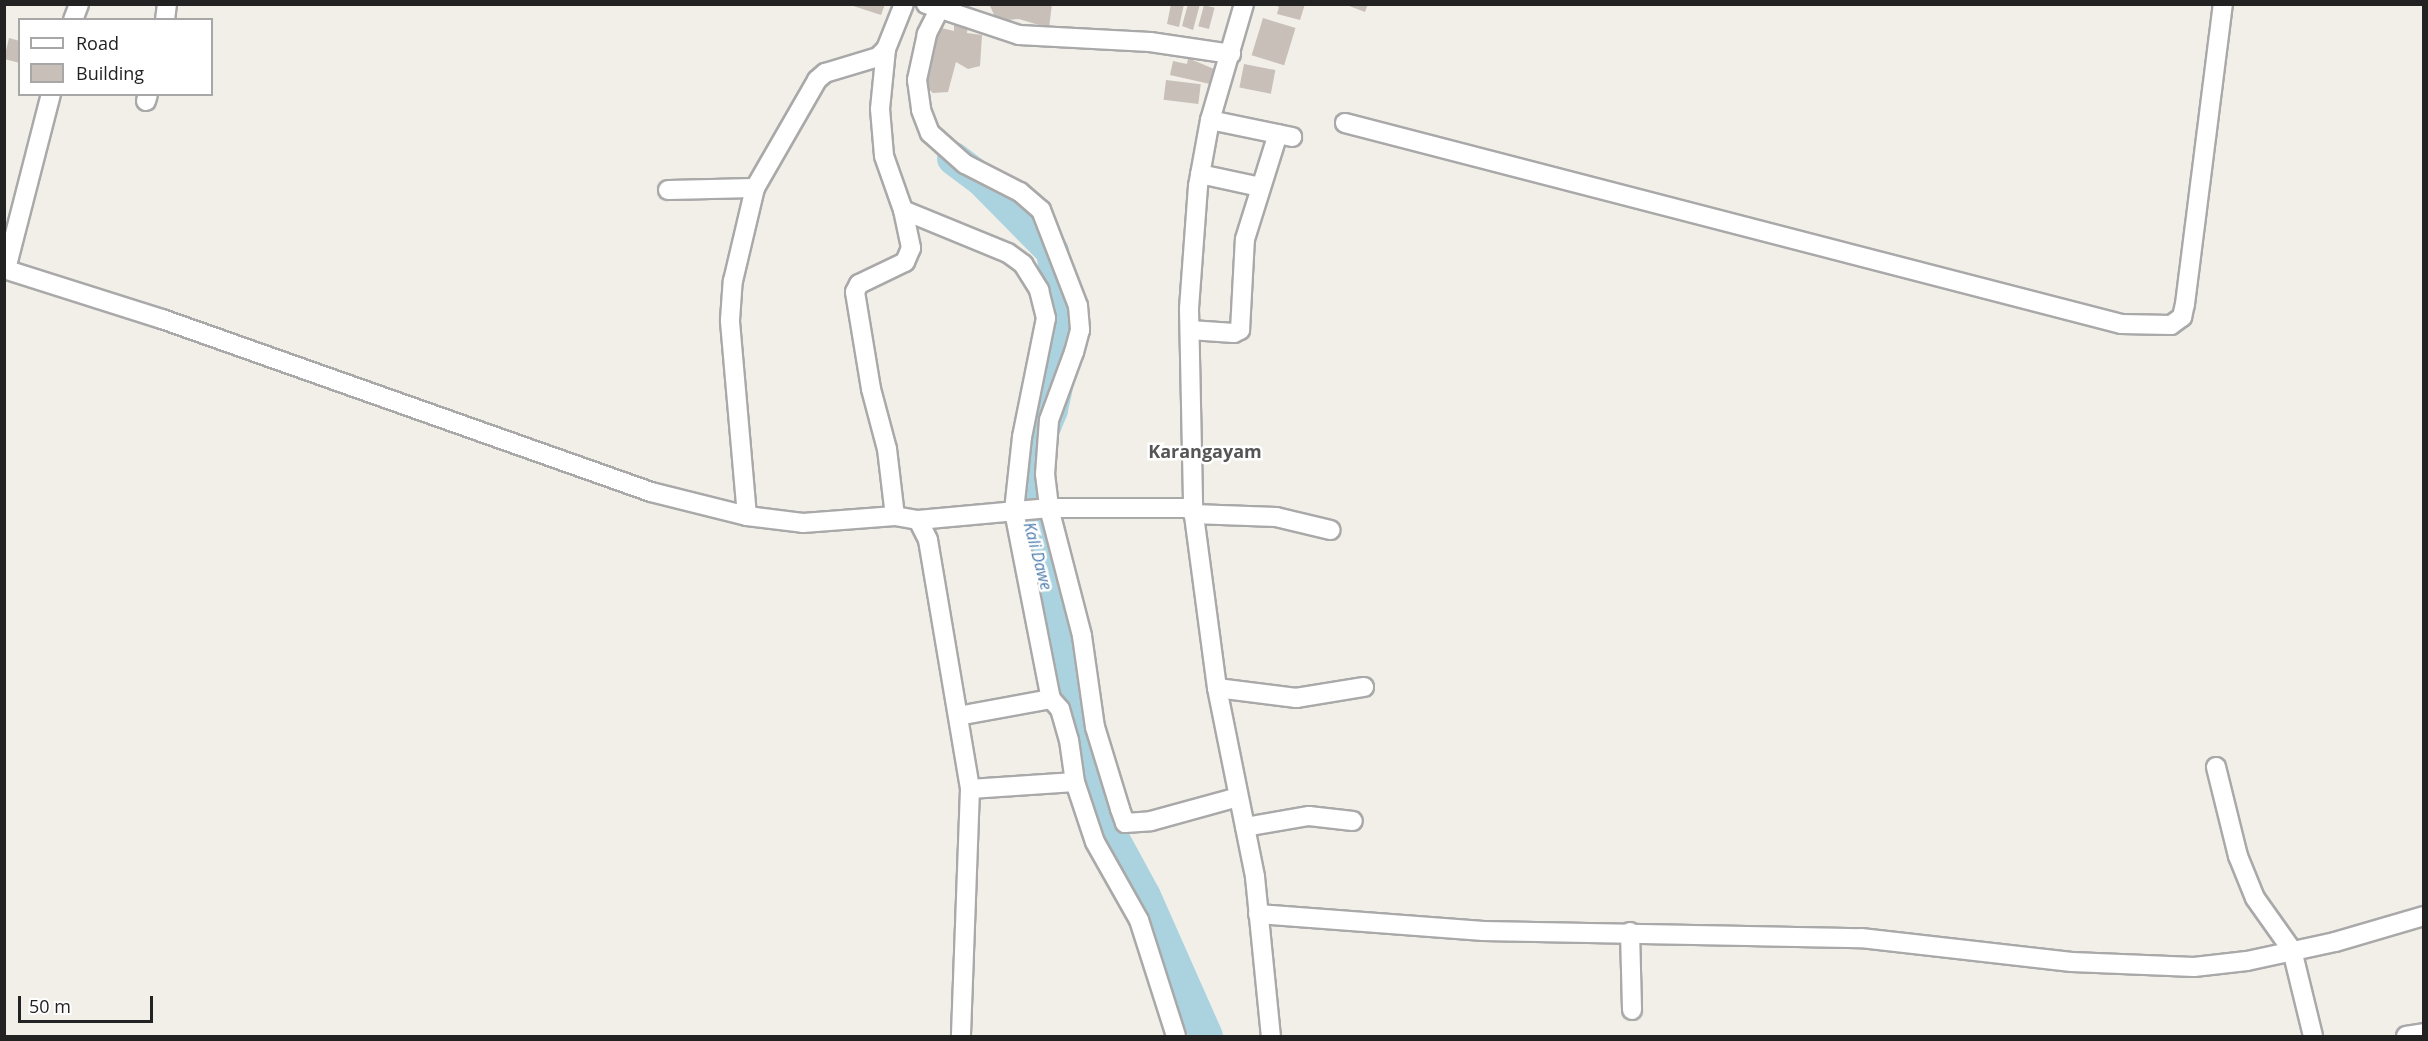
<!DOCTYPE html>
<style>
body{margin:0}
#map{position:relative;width:2428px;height:1041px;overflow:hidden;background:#f2efe9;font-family:"Open Sans",sans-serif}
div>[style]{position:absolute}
.river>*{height:33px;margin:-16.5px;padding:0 16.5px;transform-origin:16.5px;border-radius:16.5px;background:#aad3df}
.building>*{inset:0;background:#c7bfb8;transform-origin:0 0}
.roads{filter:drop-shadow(2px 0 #a9a9a9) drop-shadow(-2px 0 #a9a9a9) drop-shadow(0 2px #a9a9a9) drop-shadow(0 -2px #a9a9a9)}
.minor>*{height:18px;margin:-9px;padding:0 9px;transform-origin:9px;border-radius:9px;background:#fff}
span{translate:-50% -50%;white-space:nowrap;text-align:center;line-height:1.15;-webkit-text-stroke:5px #fff;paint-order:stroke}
.water-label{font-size:16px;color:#4a7aab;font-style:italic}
.quarter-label{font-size:18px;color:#555;font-weight:700}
.frame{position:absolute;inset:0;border:6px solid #222;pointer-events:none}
.legend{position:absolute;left:18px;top:18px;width:195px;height:78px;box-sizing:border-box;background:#fff;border:2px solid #a7a7a7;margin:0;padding:8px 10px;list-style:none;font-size:18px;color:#222}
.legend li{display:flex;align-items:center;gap:12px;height:30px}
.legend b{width:30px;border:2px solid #a7a7a7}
.scale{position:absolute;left:18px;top:996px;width:135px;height:27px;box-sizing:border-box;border:3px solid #222;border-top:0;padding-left:8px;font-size:18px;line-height:21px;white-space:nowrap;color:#222;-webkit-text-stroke:4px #fff;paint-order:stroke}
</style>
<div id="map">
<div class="river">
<i style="left:953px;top:158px;width:38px;rotate:37deg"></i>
<i style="left:983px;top:181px;width:98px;rotate:45.4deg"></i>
<i style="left:1052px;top:251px;width:90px;rotate:81.1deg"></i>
<i style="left:1066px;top:340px;width:71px;rotate:102.3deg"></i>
<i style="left:1051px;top:409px;width:56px;rotate:112deg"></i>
<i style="left:1030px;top:461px;width:53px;rotate:93.2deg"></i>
<i style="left:1027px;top:514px;width:144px;rotate:75.1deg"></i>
<i style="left:1064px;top:653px;width:108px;rotate:79.8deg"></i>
<i style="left:1083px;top:759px;width:73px;rotate:70.8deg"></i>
<i style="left:1107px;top:828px;width:77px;rotate:61.4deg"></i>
<i style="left:1144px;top:896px;width:153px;rotate:66.1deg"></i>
</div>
<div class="building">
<i style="clip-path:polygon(847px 4px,885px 4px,881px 15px)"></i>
<i style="clip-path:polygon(989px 4px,1052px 4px,1049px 28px,1019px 19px,997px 21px)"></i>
<i style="clip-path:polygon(1171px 4px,1184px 4px,1179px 27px,1167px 24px)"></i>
<i style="clip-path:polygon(1188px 4px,1200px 4px,1193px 30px,1182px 26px)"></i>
<i style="clip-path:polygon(1272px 4px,1305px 4px,1300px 20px,1277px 14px,1279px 7px)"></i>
<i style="clip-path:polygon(1344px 4px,1368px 4px,1365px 12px)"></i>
<i style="left:1204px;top:5px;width:11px;height:22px;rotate:15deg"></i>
<i style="left:1263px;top:18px;width:34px;height:39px;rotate:17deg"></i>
<i style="clip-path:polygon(954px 19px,968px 25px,967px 33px,982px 35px,980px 66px,968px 69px,956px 62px,948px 92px,933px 93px,920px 81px,933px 26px,954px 31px)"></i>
<i style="clip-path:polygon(9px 38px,20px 41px,20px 63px,4px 59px)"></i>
<i style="clip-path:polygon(1188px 58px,1214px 69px,1210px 84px,1170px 75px,1173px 61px,1187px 64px)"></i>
<i style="left:1244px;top:64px;width:32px;height:24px;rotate:11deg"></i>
<i style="left:1166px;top:80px;width:35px;height:20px;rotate:7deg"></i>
</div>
<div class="roads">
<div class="minor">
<i style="left:926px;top:4px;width:98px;rotate:18.4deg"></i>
<i style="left:1019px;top:35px;width:131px;rotate:3.1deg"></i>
<i style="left:1150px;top:42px;width:82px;rotate:8.4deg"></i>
<i style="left:942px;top:4px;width:34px;rotate:117deg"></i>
<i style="left:927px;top:34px;width:47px;rotate:102.3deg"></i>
<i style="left:917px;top:80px;width:30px;rotate:82deg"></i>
<i style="left:921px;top:110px;width:25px;rotate:69deg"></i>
<i style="left:930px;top:133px;width:47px;rotate:41.5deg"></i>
<i style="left:965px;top:164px;width:62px;rotate:27deg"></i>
<i style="left:1020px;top:192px;width:28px;rotate:41deg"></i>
<i style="left:1041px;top:210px;width:103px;rotate:68.9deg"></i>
<i style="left:1078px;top:306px;width:24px;rotate:85deg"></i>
<i style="left:1080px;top:330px;width:23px;rotate:105deg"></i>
<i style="left:1074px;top:352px;width:72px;rotate:110.2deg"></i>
<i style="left:1049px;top:420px;width:54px;rotate:94.2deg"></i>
<i style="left:1045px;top:474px;width:34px;rotate:83deg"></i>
<i style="left:1049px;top:508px;width:132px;rotate:75.5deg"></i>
<i style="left:1082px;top:636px;width:92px;rotate:81.9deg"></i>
<i style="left:1095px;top:727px;width:86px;rotate:73deg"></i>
<i style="left:1120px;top:809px;width:15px;rotate:70deg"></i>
<i style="left:1125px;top:823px;width:26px;rotate:-4deg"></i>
<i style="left:1151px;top:821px;width:90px;rotate:-15.4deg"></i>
<i style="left:1244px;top:4px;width:121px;rotate:106.3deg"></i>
<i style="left:1210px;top:120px;width:67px;rotate:100.3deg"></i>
<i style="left:1198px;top:186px;width:123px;rotate:94.2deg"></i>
<i style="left:1189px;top:309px;width:199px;rotate:88.8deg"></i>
<i style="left:1193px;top:508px;width:182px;rotate:82.4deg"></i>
<i style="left:1217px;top:688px;width:193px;rotate:78.6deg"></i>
<i style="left:1255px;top:877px;width:160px;rotate:84.3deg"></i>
<i style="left:73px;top:20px;width:17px;rotate:-69deg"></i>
<i style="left:165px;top:20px;width:16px;rotate:-83deg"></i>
<i style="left:886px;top:49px;width:60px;rotate:95.7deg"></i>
<i style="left:880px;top:109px;width:47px;rotate:85.1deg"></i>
<i style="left:884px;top:156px;width:57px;rotate:70.6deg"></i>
<i style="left:903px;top:210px;width:39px;rotate:78deg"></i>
<i style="left:911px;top:248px;width:15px;rotate:113deg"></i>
<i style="left:905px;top:262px;width:51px;rotate:154.4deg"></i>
<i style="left:859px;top:284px;width:9px;rotate:117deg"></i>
<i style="left:855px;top:292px;width:98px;rotate:80.6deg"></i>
<i style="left:871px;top:389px;width:62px;rotate:75.1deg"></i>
<i style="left:887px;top:449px;width:67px;rotate:83.2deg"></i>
<i style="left:146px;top:101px;width:7px;rotate:-74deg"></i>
<i style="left:1210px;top:120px;width:84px;rotate:11.7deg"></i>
<i style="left:1345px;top:123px;width:802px;rotate:14.52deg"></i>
<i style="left:2121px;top:324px;width:50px;rotate:1.1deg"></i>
<i style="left:2171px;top:325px;width:14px;rotate:-36deg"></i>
<i style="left:2182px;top:317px;width:13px;rotate:-77deg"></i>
<i style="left:2185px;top:304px;width:302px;rotate:-82.8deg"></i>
<i style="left:1200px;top:174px;width:61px;rotate:12.2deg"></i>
<i style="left:668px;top:190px;width:87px;rotate:-1.3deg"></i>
<i style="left:903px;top:210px;width:113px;rotate:22.3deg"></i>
<i style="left:1008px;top:253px;width:19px;rotate:36deg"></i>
<i style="left:1023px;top:264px;width:31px;rotate:58deg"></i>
<i style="left:1039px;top:290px;width:29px;rotate:76deg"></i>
<i style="left:1046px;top:318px;width:121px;rotate:101.4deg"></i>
<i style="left:1022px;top:437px;width:74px;rotate:96.2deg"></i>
<i style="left:1014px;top:511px;width:192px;rotate:78.9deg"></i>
<i style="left:4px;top:269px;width:166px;rotate:17.6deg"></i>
<i style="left:162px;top:319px;width:519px;rotate:19.48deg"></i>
<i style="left:651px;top:492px;width:99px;rotate:14deg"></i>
<i style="left:747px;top:516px;width:56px;rotate:7.1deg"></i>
<i style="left:803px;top:523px;width:92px;rotate:-4.4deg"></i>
<i style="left:895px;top:516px;width:23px;rotate:10deg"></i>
<i style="left:918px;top:520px;width:22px;rotate:63deg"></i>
<i style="left:928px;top:540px;width:253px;rotate:80.4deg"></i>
<i style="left:970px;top:789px;width:247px;rotate:92.1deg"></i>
<i style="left:6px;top:269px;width:181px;rotate:-75.6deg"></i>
<i style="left:1190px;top:330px;width:44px;rotate:3.9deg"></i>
<i style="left:1234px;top:333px;width:7px;rotate:-27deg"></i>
<i style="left:1240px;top:330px;width:91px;rotate:-86.9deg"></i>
<i style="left:1245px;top:239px;width:110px;rotate:-72.6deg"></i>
<i style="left:1193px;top:514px;width:83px;rotate:2.1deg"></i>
<i style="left:1276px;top:517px;width:56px;rotate:13.5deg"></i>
<i style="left:747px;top:516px;width:197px;rotate:-95deg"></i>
<i style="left:730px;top:320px;width:39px;rotate:-86deg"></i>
<i style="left:733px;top:281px;width:96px;rotate:-76.7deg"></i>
<i style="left:755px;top:188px;width:125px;rotate:-60.1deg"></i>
<i style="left:817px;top:80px;width:11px;rotate:-41deg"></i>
<i style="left:825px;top:73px;width:55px;rotate:-16.8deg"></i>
<i style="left:878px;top:57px;width:11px;rotate:-45deg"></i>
<i style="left:886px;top:49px;width:48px;rotate:-68.2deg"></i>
<i style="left:918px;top:520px;width:132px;rotate:-5.2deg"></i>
<i style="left:1049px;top:508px;width:144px"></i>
<i style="left:1217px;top:688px;width:80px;rotate:7.2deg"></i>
<i style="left:1296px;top:698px;width:69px;rotate:-9.2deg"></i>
<i style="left:958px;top:716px;width:95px;rotate:-10.4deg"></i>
<i style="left:1051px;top:699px;width:13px;rotate:48deg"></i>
<i style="left:1060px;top:709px;width:32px;rotate:74deg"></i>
<i style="left:1069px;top:740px;width:42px;rotate:81.9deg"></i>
<i style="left:2216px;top:767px;width:92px;rotate:76.1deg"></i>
<i style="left:2238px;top:856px;width:45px;rotate:68deg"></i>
<i style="left:2255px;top:898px;width:64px;rotate:54.6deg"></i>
<i style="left:2292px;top:950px;width:89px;rotate:76.3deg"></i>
<i style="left:970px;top:789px;width:105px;rotate:-3.8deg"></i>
<i style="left:1075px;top:782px;width:63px;rotate:71.6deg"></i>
<i style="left:1095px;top:842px;width:90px;rotate:60.6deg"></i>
<i style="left:1139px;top:920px;width:122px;rotate:72.3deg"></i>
<i style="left:1245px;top:827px;width:65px;rotate:-9.8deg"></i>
<i style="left:1309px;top:816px;width:44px;rotate:6.5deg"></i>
<i style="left:1258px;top:914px;width:226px;rotate:4.3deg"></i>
<i style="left:1483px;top:931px;width:378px;rotate:1.1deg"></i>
<i style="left:1861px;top:938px;width:212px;rotate:6.5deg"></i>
<i style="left:2072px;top:962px;width:122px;rotate:2.3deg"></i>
<i style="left:2194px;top:967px;width:53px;rotate:-6.5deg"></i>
<i style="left:2247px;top:961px;width:90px;rotate:-12.2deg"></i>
<i style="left:2335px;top:942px;width:93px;rotate:-16.3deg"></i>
<i style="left:1630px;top:932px;width:78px;rotate:88.5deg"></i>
<i style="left:2406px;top:1036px;width:18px;rotate:-9deg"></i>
</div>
</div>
<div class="water-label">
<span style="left:1038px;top:556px;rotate:75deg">Kali Dawe</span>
</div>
<div class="quarter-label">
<span style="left:1205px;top:451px">Karangayam</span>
</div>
<div class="frame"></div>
<ul class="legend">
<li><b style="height:8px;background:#fff"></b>Road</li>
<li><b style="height:16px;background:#c7bfb8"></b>Building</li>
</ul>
<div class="scale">50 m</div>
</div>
